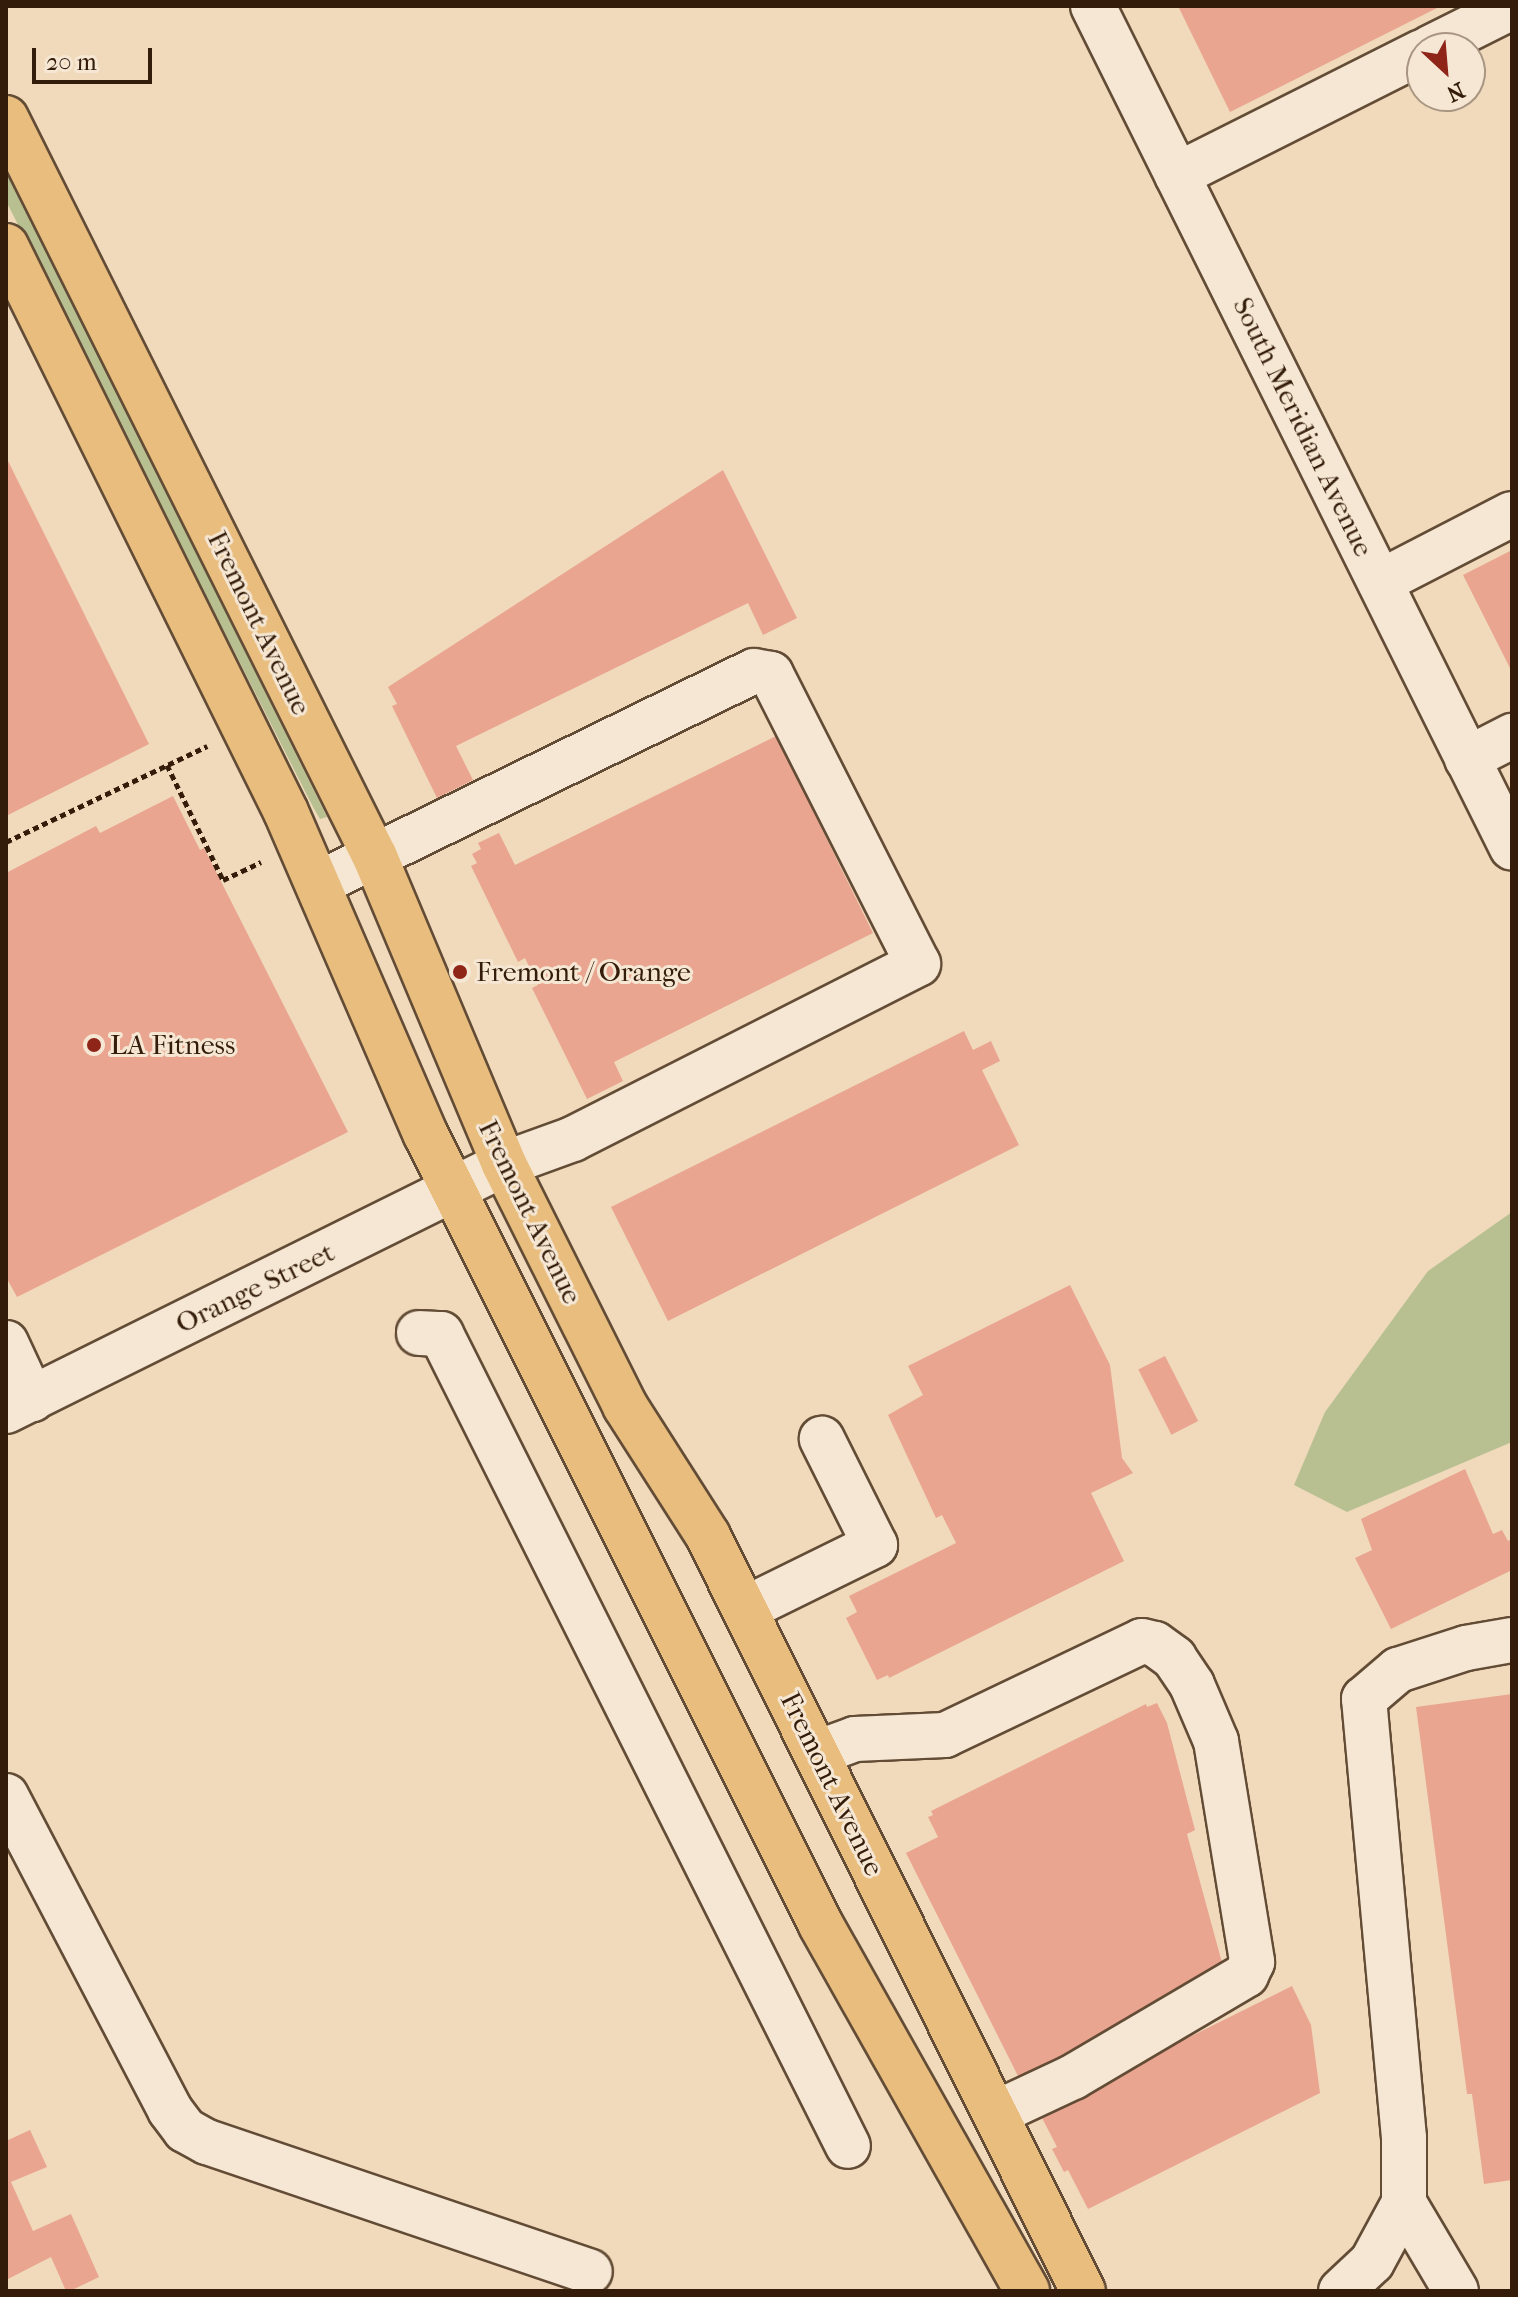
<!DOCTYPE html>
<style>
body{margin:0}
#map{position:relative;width:1518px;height:2297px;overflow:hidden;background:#f0dabb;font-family:"IM FELL French Canon",serif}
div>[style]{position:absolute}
.green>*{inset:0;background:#b8c091}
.building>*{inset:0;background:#e9a590;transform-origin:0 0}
.path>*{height:5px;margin-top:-2.5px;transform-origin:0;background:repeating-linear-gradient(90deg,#341c0a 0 6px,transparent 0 10px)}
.roads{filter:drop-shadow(2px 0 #634c36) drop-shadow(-2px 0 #634c36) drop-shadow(0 2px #634c36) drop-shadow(0 -2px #634c36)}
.minor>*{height:44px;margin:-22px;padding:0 22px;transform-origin:22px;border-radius:22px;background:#f5e7d3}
.major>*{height:44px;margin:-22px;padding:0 22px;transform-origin:22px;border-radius:22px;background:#e8bd7e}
.dots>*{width:22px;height:22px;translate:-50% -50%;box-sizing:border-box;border:4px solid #f5e7d3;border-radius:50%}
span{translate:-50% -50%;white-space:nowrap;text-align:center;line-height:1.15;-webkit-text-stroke:6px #f5e7d3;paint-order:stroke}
.street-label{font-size:28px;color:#341c0a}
.poi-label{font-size:28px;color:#341c0a}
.left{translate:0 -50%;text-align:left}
.frame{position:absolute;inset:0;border:8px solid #341c0a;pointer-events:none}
.north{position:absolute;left:1406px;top:32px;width:80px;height:80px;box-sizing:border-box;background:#f5e7d3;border:2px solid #a89683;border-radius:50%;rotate:154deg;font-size:22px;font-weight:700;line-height:32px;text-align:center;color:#341c0a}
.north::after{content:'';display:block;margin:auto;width:28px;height:36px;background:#8f2418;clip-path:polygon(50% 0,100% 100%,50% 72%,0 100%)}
.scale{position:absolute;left:32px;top:48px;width:120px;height:36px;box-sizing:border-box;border:4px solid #341c0a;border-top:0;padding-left:10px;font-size:24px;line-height:28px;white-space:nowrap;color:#341c0a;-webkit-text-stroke:6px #f5e7d3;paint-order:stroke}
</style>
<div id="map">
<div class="green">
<i style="clip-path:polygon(6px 168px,327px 817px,320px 819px,312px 805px,6px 201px)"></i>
<i style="clip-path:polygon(1512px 1212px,1512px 1442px,1347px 1512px,1294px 1485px,1325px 1412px,1428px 1271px)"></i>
</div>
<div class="building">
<i style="clip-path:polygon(1178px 6px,1441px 6px,1230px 112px)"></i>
<i style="clip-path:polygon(6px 457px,149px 744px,6px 816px)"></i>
<i style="clip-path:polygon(723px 470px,797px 618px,763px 635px,748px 603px,456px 746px,473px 780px,437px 798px,392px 706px,397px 704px,388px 687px)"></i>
<i style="clip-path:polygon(1512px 550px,1512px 672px,1463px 575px)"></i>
<i style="clip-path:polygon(776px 736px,873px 933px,614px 1062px,623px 1081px,587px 1099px,532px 988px,538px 985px,525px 958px,518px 962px,471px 866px,477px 863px,472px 854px,481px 849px,478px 843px,499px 833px,515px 865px)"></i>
<i style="clip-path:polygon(173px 796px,200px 850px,204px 848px,348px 1132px,17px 1297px,6px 1277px,6px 873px,96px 826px,100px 833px)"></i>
<i style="clip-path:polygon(964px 1031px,973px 1050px,991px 1041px,1000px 1061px,982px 1070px,1019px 1145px,668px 1321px,611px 1207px)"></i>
<i style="clip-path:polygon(1070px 1285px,1110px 1365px,1122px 1458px,1133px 1473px,1091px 1493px,1124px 1561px,889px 1678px,888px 1675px,877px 1680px,846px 1618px,857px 1612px,849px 1596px,956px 1543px,942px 1515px,936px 1518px,888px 1415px,923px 1395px,908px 1366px)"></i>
<i style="left:1165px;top:1356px;width:73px;height:30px;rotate:63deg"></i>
<i style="clip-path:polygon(1465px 1469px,1493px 1534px,1502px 1530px,1508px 1541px,1512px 1539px,1512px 1570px,1391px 1629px,1355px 1558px,1372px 1550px,1361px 1519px)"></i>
<i style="clip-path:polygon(1512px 1694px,1512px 2180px,1484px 2184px,1472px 2094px,1467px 2094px,1416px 1707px)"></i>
<i style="clip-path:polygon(1157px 1703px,1167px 1723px,1195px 1830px,1187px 1834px,1227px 1981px,1021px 2082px,906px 1853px,938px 1837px,928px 1817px,933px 1815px,931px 1811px,1146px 1704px,1147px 1707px)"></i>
<i style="clip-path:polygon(1292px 1986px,1311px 2025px,1320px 2093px,1088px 2209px,1068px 2170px,1064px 2172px,1052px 2149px,1057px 2147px,1039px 2112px)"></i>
<i style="clip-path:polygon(30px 2130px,47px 2167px,11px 2182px,33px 2231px,71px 2214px,99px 2277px,70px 2291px,66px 2291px,51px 2257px,6px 2280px,6px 2141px)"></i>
</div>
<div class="path">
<i style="left:167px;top:765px;width:128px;rotate:64deg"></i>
<i style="left:223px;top:880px;width:42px;rotate:-25.3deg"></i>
<i style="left:6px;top:842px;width:223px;rotate:-25.5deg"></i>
</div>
<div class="roads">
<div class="minor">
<i style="left:1093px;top:6px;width:940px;rotate:63.54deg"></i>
<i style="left:1430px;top:48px;width:92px;rotate:-26.6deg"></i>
<i style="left:1177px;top:175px;width:274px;rotate:-26.7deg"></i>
<i style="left:1380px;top:582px;width:148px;rotate:-27.3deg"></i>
<i style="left:1467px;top:759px;width:51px;rotate:-27.1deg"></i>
<i style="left:419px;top:1333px;width:22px;rotate:3deg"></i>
<i style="left:441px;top:1334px;width:908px;rotate:63.38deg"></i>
<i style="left:6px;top:1343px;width:62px;rotate:65.1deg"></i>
<i style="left:6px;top:1411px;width:556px;rotate:-26.38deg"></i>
<i style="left:504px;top:1164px;width:73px;rotate:-19.9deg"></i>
<i style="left:573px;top:1139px;width:387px;rotate:-26.9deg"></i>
<i style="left:918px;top:964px;width:325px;rotate:-116.9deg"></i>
<i style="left:771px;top:674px;width:17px;rotate:-170deg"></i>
<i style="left:754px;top:671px;width:484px;rotate:154deg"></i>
<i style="left:745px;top:1609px;width:145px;rotate:-26.2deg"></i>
<i style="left:875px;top:1545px;width:119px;rotate:-116.6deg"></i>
<i style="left:817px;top:1753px;width:40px;rotate:-20.2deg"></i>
<i style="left:855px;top:1739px;width:90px;rotate:-2.5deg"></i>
<i style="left:945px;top:1735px;width:218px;rotate:-25.5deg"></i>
<i style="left:1142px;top:1641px;width:13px;rotate:13deg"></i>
<i style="left:1155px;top:1644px;width:24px;rotate:36deg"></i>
<i style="left:1174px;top:1658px;width:32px;rotate:56deg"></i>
<i style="left:1192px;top:1685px;width:61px;rotate:66.8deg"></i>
<i style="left:1216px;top:1741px;width:224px;rotate:80.7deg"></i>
<i style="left:1252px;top:1962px;width:14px;rotate:115deg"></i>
<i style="left:1246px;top:1975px;width:201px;rotate:149.5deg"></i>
<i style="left:1073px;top:2077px;width:85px;rotate:154.9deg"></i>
<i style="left:6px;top:1796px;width:354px;rotate:62.4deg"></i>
<i style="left:170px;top:2110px;width:25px;rotate:53deg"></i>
<i style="left:185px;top:2130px;width:25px;rotate:29deg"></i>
<i style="left:207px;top:2142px;width:404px;rotate:18.7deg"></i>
<i style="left:1404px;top:2203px;width:102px;rotate:59.4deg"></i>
<i style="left:1341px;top:2291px;width:42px;rotate:-43.1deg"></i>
<i style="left:1372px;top:2262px;width:67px;rotate:-61.5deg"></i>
<i style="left:1404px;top:2203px;width:65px;rotate:-90deg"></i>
<i style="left:1404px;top:2138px;width:441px;rotate:-95.2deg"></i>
<i style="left:1364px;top:1699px;width:45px;rotate:-40.5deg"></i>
<i style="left:1398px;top:1670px;width:71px;rotate:-17.9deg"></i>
<i style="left:1466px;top:1648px;width:47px;rotate:-9.9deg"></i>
</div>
<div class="major">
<i style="left:6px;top:118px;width:826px;rotate:63.47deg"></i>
<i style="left:375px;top:857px;width:333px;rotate:67.2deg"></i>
<i style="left:504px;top:1164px;width:271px;rotate:63.4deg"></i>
<i style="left:625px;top:1406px;width:154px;rotate:57.4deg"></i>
<i style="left:708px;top:1536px;width:843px;rotate:63.59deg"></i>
<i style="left:6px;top:246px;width:631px;rotate:63.68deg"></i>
<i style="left:286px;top:812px;width:352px;rotate:66.6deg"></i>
<i style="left:426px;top:1135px;width:883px;rotate:63.43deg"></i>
<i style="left:821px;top:1925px;width:420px;rotate:60.6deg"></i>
</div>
</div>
<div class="dots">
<i style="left:460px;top:972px;background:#8f2418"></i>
<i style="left:94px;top:1045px;background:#8f2418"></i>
</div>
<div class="street-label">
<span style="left:1303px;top:427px;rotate:64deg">South Meridian Avenue</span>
<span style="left:259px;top:623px;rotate:64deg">Fremont Avenue</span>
<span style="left:530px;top:1212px;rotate:64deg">Fremont Avenue</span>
<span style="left:255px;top:1288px;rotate:-26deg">Orange Street</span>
<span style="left:832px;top:1784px;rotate:64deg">Fremont Avenue</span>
</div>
<div class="poi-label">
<span class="left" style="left:476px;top:972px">Fremont / Orange</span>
<span class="left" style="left:110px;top:1045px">LA Fitness</span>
</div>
<div class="frame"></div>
<div class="north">N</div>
<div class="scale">20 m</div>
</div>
